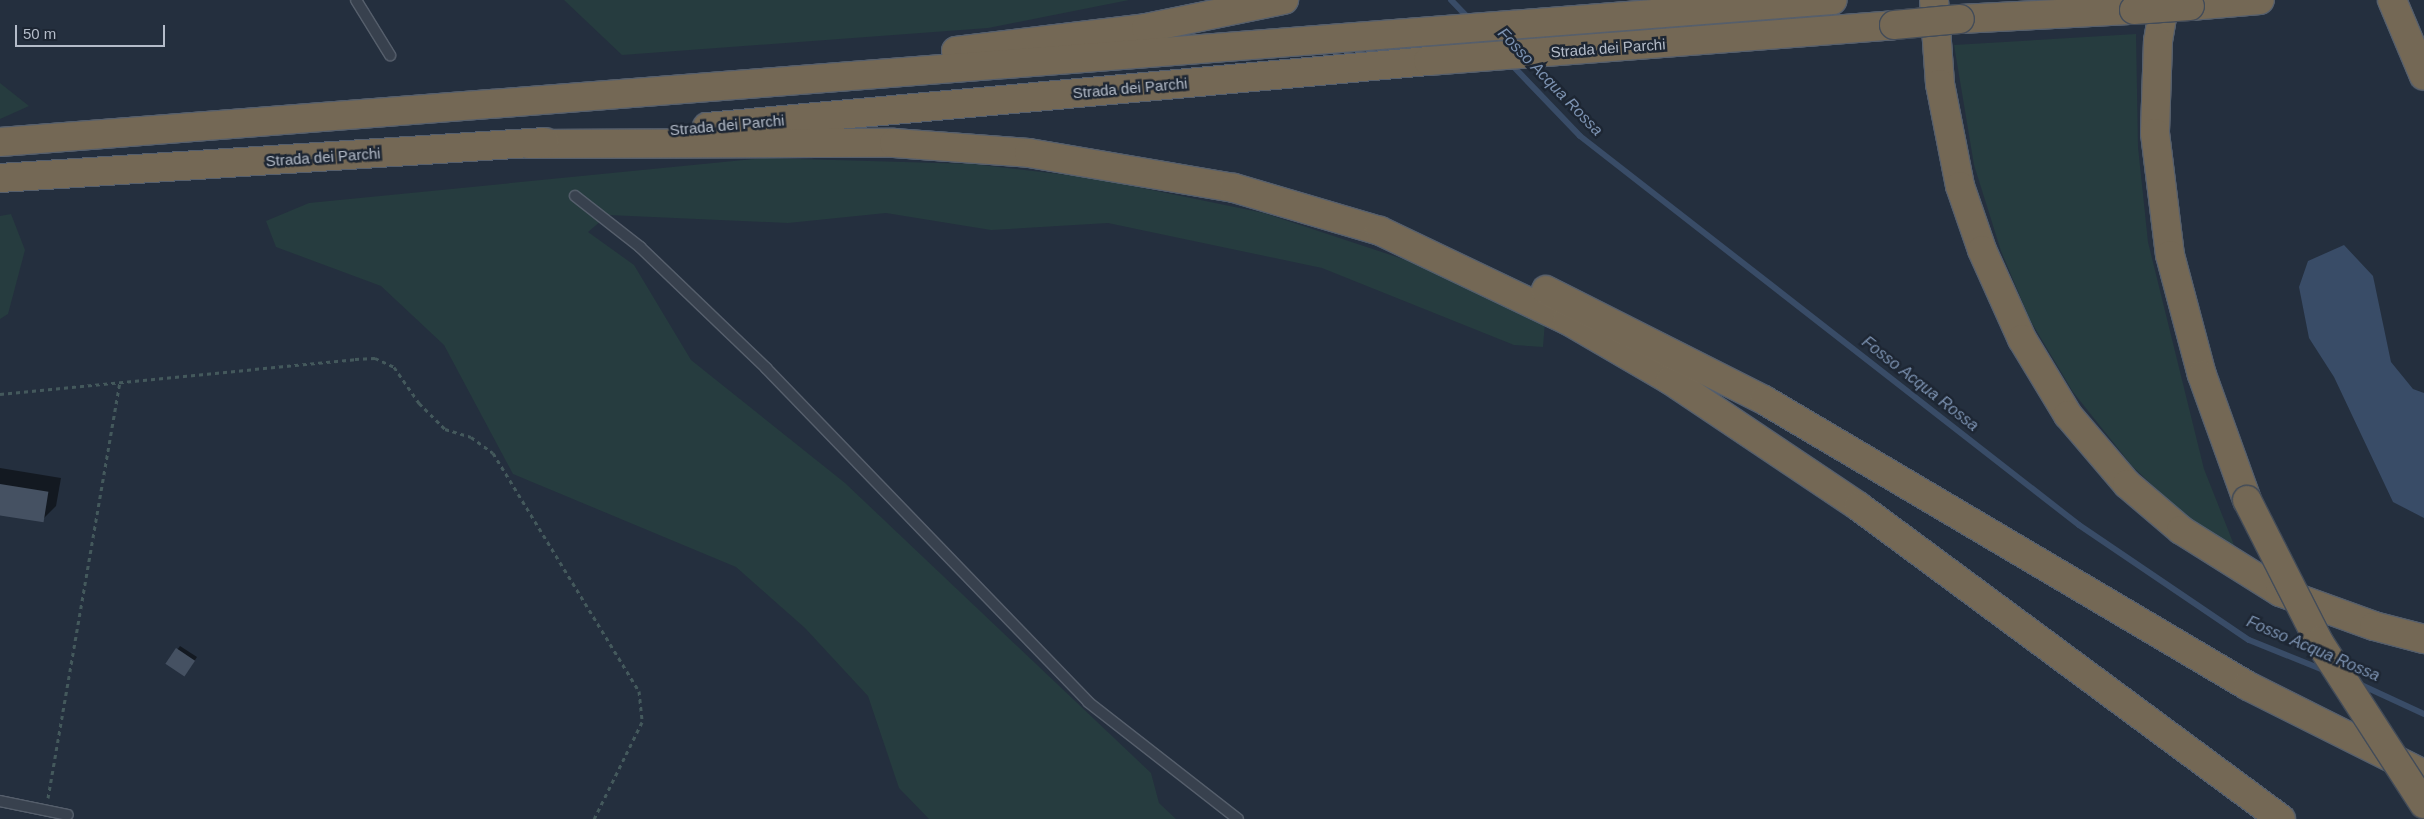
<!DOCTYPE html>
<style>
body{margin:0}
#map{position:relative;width:2424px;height:819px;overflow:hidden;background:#242f3e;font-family:Arial,sans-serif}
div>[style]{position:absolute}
.green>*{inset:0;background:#263c3f}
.water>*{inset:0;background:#394c67}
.shadow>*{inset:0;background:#0007}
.stream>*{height:6px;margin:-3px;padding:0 3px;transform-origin:3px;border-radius:3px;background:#394c67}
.building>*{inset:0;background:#455162;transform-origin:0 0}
.path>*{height:3px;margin-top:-1.5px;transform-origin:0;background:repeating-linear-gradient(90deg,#44595c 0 4px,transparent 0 8px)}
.roads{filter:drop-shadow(1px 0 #565f6c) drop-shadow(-1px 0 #565f6c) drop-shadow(0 1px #565f6c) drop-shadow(0 -1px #565f6c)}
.lane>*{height:10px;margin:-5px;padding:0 5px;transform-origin:5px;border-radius:5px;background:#38414e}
.highway>*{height:28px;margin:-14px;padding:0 14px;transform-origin:14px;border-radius:14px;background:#746855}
.bridges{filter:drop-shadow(1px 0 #434c59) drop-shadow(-1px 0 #434c59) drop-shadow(0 1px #434c59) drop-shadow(0 -1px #434c59)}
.highway-bridge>*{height:28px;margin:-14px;padding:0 14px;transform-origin:14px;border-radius:14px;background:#746855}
span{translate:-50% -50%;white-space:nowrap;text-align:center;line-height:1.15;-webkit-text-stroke:5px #1d2633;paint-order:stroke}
.street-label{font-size:15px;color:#b4bcc9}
.water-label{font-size:16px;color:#7c92b1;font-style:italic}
.scale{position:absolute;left:15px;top:25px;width:150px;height:22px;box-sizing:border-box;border:2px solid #b4bcc9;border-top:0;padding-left:6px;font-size:15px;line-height:18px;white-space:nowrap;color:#b4bcc9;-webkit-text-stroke:4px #1d2633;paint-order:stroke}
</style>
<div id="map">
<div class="green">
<i style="clip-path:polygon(564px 0,1129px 0,988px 28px,622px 55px)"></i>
<i style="clip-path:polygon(2136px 34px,2138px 147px,2148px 242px,2204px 469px,2236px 550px,2187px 518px,2132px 466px,2073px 392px,2030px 320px,2001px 251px,1974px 165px,1954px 45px)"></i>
<i style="clip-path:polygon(0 83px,29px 106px,0 119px)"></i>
<i style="clip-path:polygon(765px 158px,973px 164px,1093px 178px,1264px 213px,1424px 266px,1545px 322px,1543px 347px,1514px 345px,1322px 268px,1108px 223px,991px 230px,886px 213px,788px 223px,608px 215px,588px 232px,634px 265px,691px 360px,845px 483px,1151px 773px,1159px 803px,1176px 819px,929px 819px,899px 788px,868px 696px,805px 628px,736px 567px,513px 474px,444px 345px,381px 286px,276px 247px,266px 221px,309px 203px)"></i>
<i style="clip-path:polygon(11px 214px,25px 250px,8px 314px,0 319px,0 216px)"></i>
</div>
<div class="water">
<i style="clip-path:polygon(2344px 245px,2373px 276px,2391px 362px,2413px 389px,2424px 393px,2424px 518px,2393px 502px,2334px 377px,2309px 338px,2299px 287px,2308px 261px)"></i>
</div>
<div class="shadow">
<i style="clip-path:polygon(0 468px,61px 478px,56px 506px,42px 520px,0 513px)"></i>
<i style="clip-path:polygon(180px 646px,197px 657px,187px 672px,167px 664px)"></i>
</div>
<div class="stream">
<i style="left:1451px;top:0;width:29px;rotate:46deg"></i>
<i style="left:1510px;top:63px;width:101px;rotate:46.2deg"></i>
<i style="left:1580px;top:136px;width:633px;rotate:37.94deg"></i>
<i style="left:2079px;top:525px;width:205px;rotate:34.1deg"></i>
<i style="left:2249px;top:640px;width:83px;rotate:21.9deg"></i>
<i style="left:2357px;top:683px;width:74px;rotate:24.8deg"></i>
</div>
<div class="building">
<i style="left:0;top:484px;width:49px;height:31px;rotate:9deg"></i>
<i style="left:176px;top:648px;width:23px;height:19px;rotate:34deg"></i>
</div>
<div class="path">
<i style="left:0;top:394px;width:357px;rotate:-5.6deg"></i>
<i style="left:355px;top:359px;width:20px;rotate:-3deg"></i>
<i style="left:375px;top:358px;width:21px;rotate:25deg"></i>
<i style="left:394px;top:367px;width:44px;rotate:55.2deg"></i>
<i style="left:419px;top:403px;width:37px;rotate:45deg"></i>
<i style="left:445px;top:429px;width:27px;rotate:17deg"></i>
<i style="left:471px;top:437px;width:27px;rotate:36deg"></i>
<i style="left:493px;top:453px;width:279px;rotate:58.5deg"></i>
<i style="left:639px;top:691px;width:31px;rotate:84deg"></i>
<i style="left:642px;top:722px;width:108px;rotate:116.3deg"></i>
<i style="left:48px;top:798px;width:422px;rotate:-80.2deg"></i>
</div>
<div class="roads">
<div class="lane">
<i style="left:356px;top:0;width:65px;rotate:58.3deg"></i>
<i style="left:575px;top:196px;width:83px;rotate:38.1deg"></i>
<i style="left:640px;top:247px;width:175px;rotate:43.8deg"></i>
<i style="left:766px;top:368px;width:464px;rotate:46deg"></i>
<i style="left:1088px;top:702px;width:190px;rotate:38deg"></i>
<i style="left:0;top:801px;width:69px;rotate:11.6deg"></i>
</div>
<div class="highway">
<i style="left:1934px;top:0;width:84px;rotate:85.9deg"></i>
<i style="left:1940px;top:84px;width:104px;rotate:78.9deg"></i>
<i style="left:1960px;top:186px;width:68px;rotate:71deg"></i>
<i style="left:1982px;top:250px;width:98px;rotate:65.8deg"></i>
<i style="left:2022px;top:339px;width:89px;rotate:58.8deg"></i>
<i style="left:2068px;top:415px;width:91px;rotate:49.5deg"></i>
<i style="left:2127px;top:484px;width:71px;rotate:40.4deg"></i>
<i style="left:2181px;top:530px;width:117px;rotate:32.1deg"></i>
<i style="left:2280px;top:592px;width:100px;rotate:19.9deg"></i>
<i style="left:2374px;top:626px;width:52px;rotate:14.6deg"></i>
<i style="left:2165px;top:0;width:42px;rotate:99.7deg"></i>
<i style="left:2158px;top:41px;width:92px;rotate:91.9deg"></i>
<i style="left:2155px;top:133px;width:123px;rotate:83deg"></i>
<i style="left:2170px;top:255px;width:124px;rotate:75.1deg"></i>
<i style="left:2202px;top:375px;width:133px;rotate:70.2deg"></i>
<i style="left:2392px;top:0;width:82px;rotate:67.2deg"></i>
<i style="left:2190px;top:6px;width:70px;rotate:-4.9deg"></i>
<i style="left:1960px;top:19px;width:174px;rotate:-3deg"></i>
<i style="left:956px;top:51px;width:191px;rotate:-6.9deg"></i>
<i style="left:1146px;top:28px;width:141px;rotate:-11.5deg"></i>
<i style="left:707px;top:127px;width:724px;rotate:-5.23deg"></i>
<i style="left:1428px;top:61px;width:467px;rotate:-4.4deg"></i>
<i style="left:0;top:142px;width:1838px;rotate:-4.43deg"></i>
<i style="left:528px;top:144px;width:366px;rotate:-0.2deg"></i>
<i style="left:894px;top:143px;width:135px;rotate:4.2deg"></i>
<i style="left:1029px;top:153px;width:208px;rotate:9.7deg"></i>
<i style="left:1234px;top:188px;width:152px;rotate:16.4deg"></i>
<i style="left:1380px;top:231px;width:207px;rotate:25.5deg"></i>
<i style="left:1567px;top:320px;width:119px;rotate:30.2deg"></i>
<i style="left:1670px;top:380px;width:226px;rotate:33.8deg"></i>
<i style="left:1858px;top:506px;width:526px;rotate:36.5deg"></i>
<i style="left:0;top:178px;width:546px;rotate:-3.78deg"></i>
<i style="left:1546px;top:290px;width:244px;rotate:26.8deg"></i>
<i style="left:1764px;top:400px;width:562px;rotate:30.58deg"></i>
<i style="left:2248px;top:686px;width:197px;rotate:26.6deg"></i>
</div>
</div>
<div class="bridges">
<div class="highway-bridge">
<i style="left:2134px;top:10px;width:56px;rotate:-4.1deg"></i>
<i style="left:1894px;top:25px;width:66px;rotate:-5.2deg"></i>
<i style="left:2247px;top:500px;width:159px;rotate:63.1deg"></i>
<i style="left:2319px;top:642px;width:193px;rotate:57.1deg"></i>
</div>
</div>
<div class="street-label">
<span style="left:1608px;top:48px;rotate:-4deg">Strada dei Parchi</span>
<span style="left:1130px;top:88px;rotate:-5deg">Strada dei Parchi</span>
<span style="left:727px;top:125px;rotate:-5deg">Strada dei Parchi</span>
<span style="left:323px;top:157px;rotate:-4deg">Strada dei Parchi</span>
</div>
<div class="water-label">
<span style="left:1550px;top:82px;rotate:46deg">Fosso Acqua Rossa</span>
<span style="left:1920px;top:384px;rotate:38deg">Fosso Acqua Rossa</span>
<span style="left:2313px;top:649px;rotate:23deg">Fosso Acqua Rossa</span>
</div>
<div class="scale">50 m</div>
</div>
